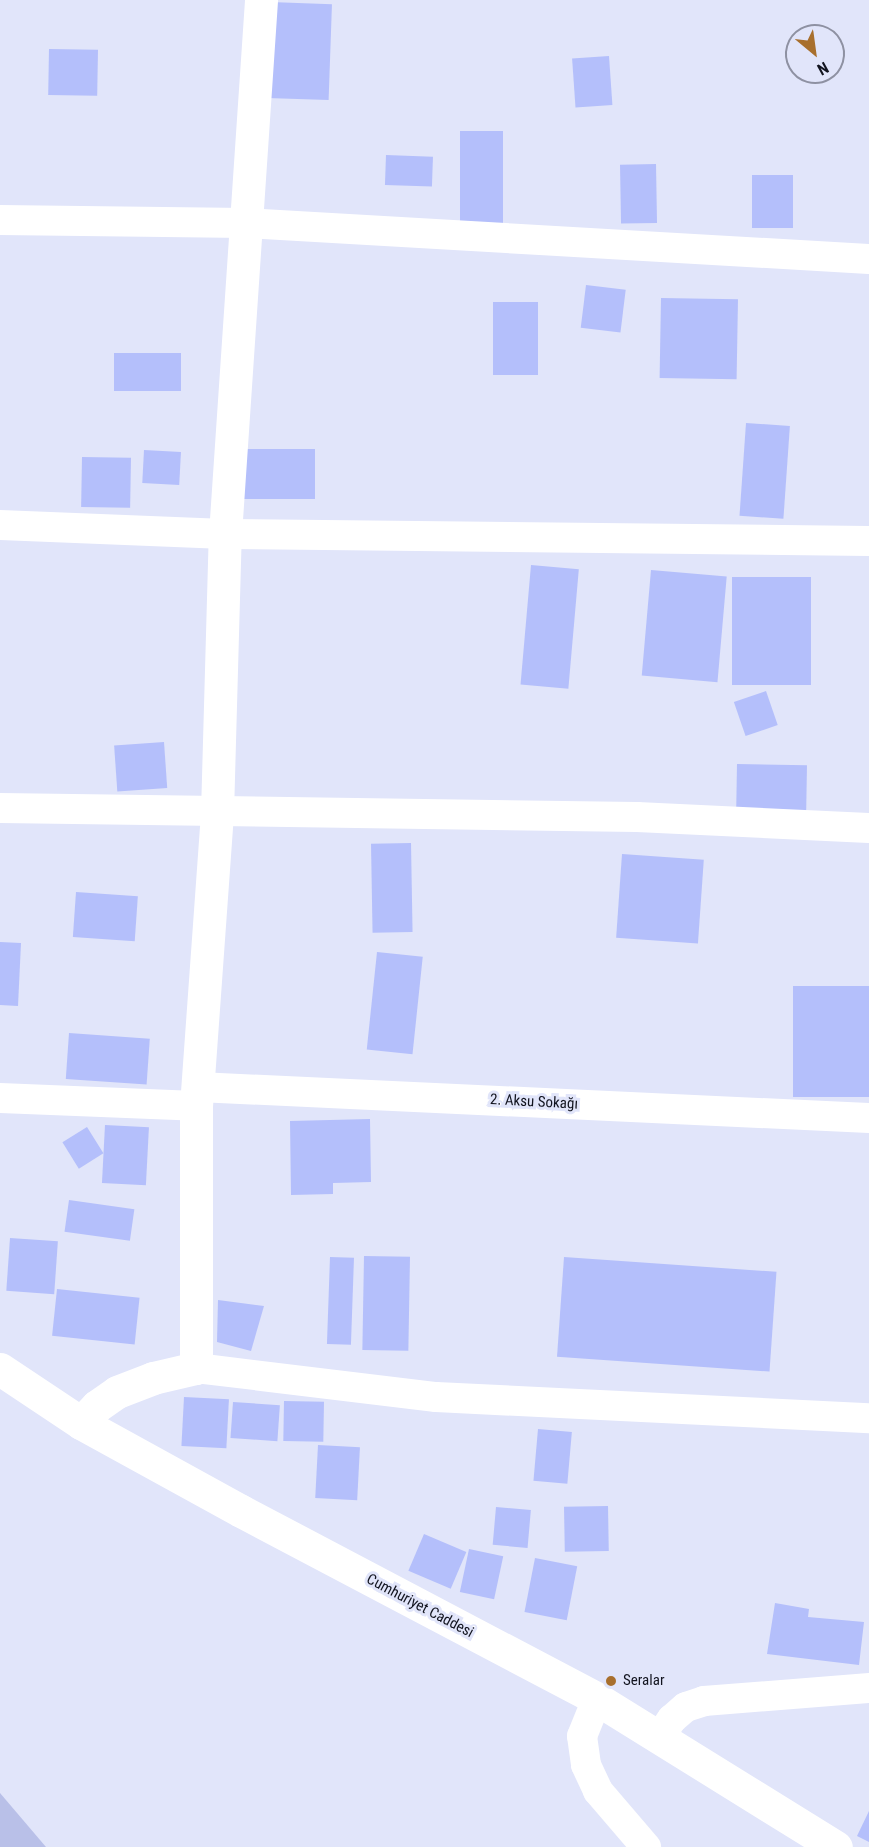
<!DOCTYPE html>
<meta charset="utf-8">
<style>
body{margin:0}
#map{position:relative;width:869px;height:1847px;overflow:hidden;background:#e1e5fa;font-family:"Roboto Condensed",sans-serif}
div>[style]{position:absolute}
.green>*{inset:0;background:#b9c0e8}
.building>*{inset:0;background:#b4bffb;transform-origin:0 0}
.street>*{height:30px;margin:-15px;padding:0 15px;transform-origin:15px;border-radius:15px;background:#fff}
.secondary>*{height:33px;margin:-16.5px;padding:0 16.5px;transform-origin:16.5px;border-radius:16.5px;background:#fff}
.dots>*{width:16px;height:16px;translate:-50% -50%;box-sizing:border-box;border:3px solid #e1e5fa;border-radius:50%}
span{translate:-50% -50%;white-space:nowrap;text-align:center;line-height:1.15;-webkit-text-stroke:6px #e1e5fa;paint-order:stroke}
.street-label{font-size:15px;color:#12141f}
.poi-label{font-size:15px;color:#12141f}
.left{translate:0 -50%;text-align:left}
.north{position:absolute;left:785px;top:24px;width:60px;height:60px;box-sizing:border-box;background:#e1e5fa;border:2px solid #8e91a2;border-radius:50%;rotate:151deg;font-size:16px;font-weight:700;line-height:24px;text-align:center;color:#12141f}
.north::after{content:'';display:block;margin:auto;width:21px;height:27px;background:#a86f2d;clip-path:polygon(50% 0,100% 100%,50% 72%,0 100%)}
</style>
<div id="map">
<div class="green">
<i style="clip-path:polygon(0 1793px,46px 1847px,0 1847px)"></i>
</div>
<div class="building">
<i style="left:270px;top:2px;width:62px;height:96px;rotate:2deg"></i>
<i style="left:49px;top:49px;width:49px;height:46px;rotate:1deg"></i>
<i style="left:609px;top:56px;width:49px;height:37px;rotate:86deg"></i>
<i style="left:460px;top:131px;width:43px;height:98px"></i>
<i style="left:386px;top:155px;width:47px;height:30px;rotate:2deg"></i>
<i style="left:656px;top:164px;width:59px;height:36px;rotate:89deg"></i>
<i style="left:752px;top:175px;width:41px;height:53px"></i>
<i style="left:586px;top:285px;width:40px;height:43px;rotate:7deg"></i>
<i style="left:661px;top:298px;width:77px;height:80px;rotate:1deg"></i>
<i style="left:493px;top:302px;width:45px;height:73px"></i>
<i style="left:114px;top:353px;width:67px;height:38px"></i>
<i style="left:746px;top:423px;width:44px;height:93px;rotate:4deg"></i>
<i style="left:315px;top:449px;width:50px;height:78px;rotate:90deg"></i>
<i style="left:144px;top:450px;width:37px;height:33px;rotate:3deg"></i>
<i style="left:82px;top:457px;width:49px;height:50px;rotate:1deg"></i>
<i style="left:531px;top:565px;width:48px;height:120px;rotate:5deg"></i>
<i style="left:651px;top:570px;width:76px;height:106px;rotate:5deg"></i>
<i style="left:732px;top:577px;width:79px;height:108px"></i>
<i style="left:766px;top:691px;width:36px;height:34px;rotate:71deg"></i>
<i style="left:164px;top:742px;width:46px;height:50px;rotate:86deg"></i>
<i style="left:737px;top:764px;width:70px;height:46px;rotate:1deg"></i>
<i style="left:411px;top:843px;width:89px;height:40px;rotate:89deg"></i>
<i style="left:622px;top:854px;width:82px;height:84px;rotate:4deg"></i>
<i style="left:76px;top:892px;width:62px;height:45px;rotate:4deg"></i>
<i style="clip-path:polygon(0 942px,21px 943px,18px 1006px,0 1005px)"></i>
<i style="left:377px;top:952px;width:46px;height:98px;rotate:6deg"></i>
<i style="left:793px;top:986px;width:76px;height:111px"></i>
<i style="left:69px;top:1033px;width:81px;height:46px;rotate:4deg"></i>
<i style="clip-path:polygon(370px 1119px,371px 1182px,333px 1183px,333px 1194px,291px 1195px,290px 1121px)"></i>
<i style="left:105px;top:1125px;width:44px;height:58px;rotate:3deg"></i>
<i style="left:87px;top:1127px;width:31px;height:29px;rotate:58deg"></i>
<i style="left:69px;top:1200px;width:66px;height:32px;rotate:8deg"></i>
<i style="left:10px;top:1238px;width:48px;height:53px;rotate:4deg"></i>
<i style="left:364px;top:1256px;width:46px;height:94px;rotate:1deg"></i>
<i style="left:330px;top:1257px;width:24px;height:87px;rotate:2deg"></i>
<i style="left:564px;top:1257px;width:213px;height:100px;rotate:4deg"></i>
<i style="left:57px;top:1289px;width:83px;height:47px;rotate:6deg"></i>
<i style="clip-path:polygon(218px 1300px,264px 1306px,251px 1351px,217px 1342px)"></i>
<i style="left:184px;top:1397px;width:45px;height:49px;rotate:3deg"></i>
<i style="left:284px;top:1401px;width:40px;height:40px;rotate:1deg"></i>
<i style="left:233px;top:1402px;width:47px;height:36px;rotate:4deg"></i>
<i style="left:538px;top:1429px;width:34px;height:52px;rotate:5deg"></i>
<i style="left:318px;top:1445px;width:42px;height:53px;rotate:3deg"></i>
<i style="left:608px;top:1506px;width:45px;height:44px;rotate:89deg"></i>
<i style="left:496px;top:1507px;width:35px;height:38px;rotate:5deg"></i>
<i style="left:424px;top:1534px;width:46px;height:40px;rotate:23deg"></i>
<i style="left:469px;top:1549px;width:35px;height:44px;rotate:12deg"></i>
<i style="left:535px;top:1558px;width:43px;height:55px;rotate:11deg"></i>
<i style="clip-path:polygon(775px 1603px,809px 1609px,808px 1617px,864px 1622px,859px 1665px,767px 1654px)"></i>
<i style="clip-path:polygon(869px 1811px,869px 1842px,857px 1836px)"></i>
</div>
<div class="street">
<i style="left:0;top:220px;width:246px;rotate:0.7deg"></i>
<i style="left:246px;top:223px;width:624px;rotate:3.31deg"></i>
<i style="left:0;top:525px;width:225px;rotate:2.3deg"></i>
<i style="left:225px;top:534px;width:644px;rotate:0.62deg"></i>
<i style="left:0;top:808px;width:637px;rotate:0.81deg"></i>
<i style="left:637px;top:817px;width:232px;rotate:2.7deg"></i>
<i style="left:198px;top:1087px;width:672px;rotate:2.65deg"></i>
<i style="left:0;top:1098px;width:196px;rotate:2.3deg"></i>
<i style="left:196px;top:1368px;width:242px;rotate:6.9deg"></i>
<i style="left:436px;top:1397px;width:434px;rotate:2.8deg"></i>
<i style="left:597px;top:1699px;width:40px;rotate:112deg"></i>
<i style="left:582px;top:1736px;width:29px;rotate:82deg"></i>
<i style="left:586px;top:1765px;width:29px;rotate:65deg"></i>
<i style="left:598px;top:1791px;width:74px;rotate:49.4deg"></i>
<i style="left:659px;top:1738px;width:23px;rotate:-56deg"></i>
<i style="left:672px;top:1719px;width:18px;rotate:-41deg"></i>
<i style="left:686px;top:1707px;width:19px;rotate:-18deg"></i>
<i style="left:704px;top:1701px;width:166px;rotate:-4.5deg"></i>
</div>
<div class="secondary">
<i style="left:0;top:1369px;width:97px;rotate:33.7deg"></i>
<i style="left:81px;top:1423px;width:183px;rotate:28.8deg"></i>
<i style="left:241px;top:1511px;width:403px;rotate:27.8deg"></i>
<i style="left:597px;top:1699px;width:281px;rotate:31.8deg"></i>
<i style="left:81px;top:1423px;width:23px;rotate:-47deg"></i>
<i style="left:97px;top:1406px;width:24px;rotate:-35deg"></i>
<i style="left:117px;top:1392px;width:39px;rotate:-21deg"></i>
<i style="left:153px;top:1378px;width:44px;rotate:-13.1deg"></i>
<i style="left:196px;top:1368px;width:262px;rotate:-90deg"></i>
<i style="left:196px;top:1106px;width:294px;rotate:-85.9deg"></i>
<i style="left:217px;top:813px;width:279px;rotate:-88.4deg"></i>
<i style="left:225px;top:534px;width:535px;rotate:-86.14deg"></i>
</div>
<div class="dots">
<i style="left:611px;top:1681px;background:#a86f2d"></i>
</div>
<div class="street-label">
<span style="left:534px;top:1102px;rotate:3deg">2. Aksu Sokağı</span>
<span style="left:420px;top:1606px;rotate:28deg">Cumhuriyet Caddesi</span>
</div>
<div class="poi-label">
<span class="left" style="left:623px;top:1681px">Seralar</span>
</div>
<div class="north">N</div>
</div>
